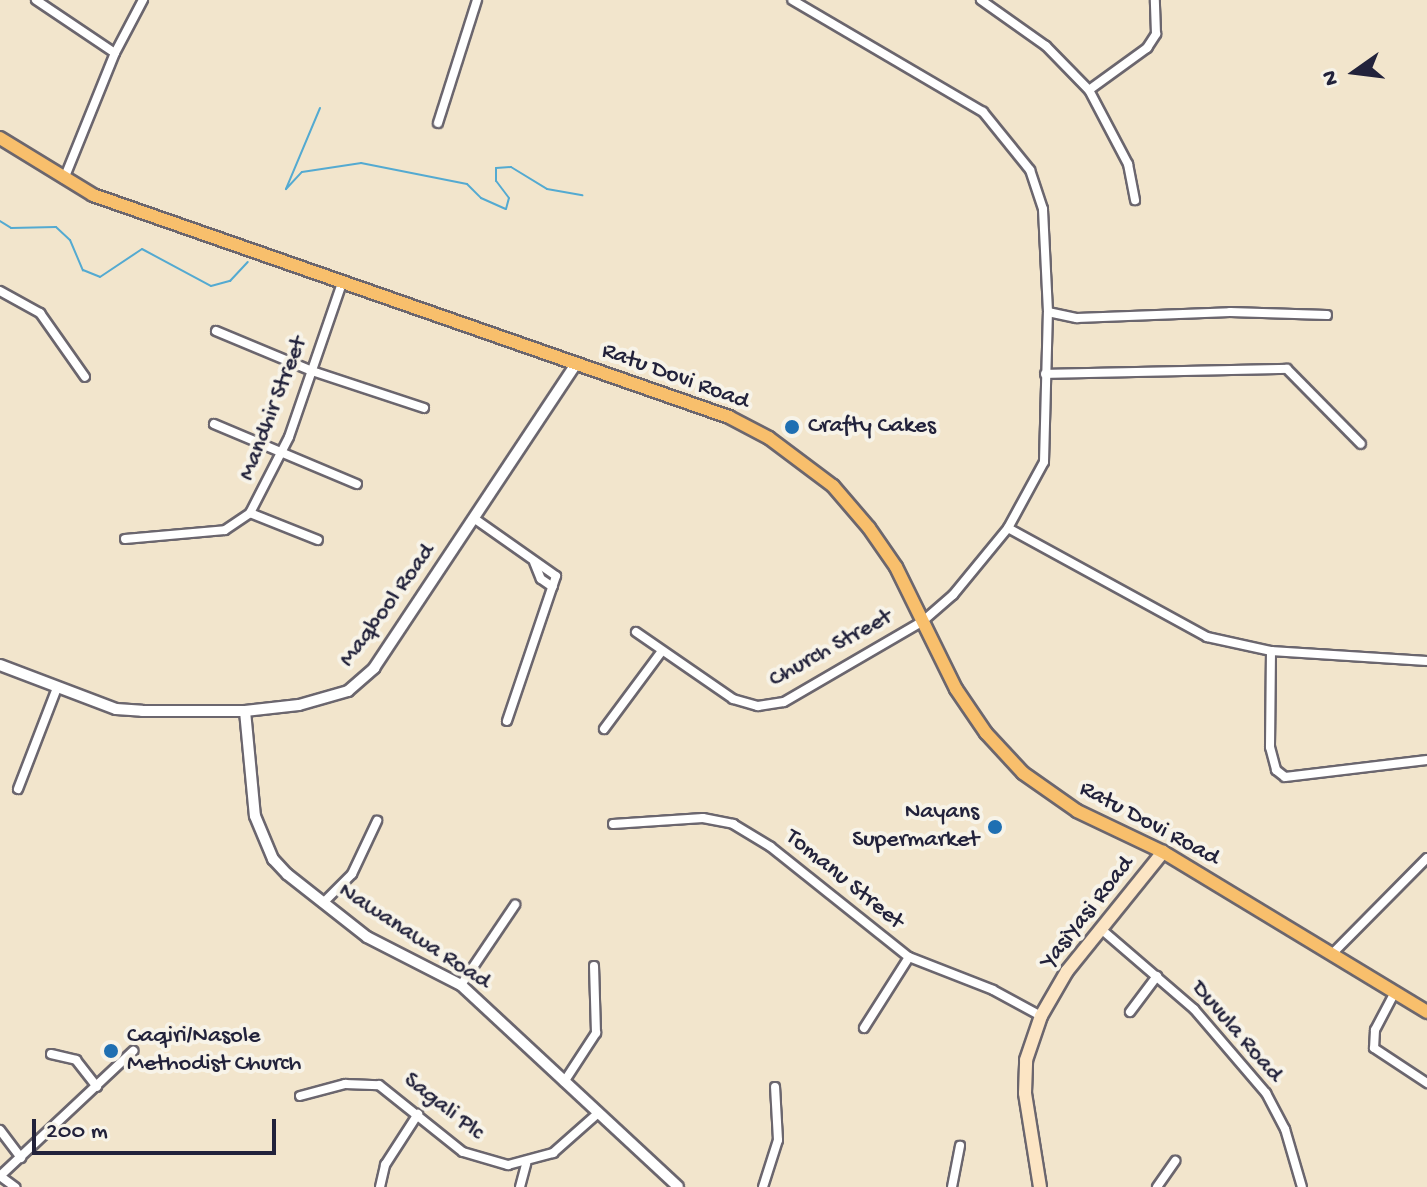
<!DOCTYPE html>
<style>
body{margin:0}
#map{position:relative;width:1427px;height:1187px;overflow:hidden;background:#f2e5cc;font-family:"Gochi Hand",sans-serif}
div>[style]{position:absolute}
.stream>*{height:2px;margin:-1px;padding:0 1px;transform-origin:1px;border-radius:1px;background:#54aad1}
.roads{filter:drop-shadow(2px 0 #6b666e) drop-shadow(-2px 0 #6b666e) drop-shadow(0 2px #6b666e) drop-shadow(0 -2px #6b666e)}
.minor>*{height:8px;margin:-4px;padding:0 4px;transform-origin:4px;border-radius:4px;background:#fff}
.tertiary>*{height:10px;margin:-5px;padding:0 5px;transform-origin:5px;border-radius:5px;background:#fff}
.secondary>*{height:12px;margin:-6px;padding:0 6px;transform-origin:6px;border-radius:6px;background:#fce5c4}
.primary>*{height:12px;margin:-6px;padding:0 6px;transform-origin:6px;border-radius:6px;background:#f8bf6c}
.dots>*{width:22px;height:22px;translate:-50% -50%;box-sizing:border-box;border:4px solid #f7f3e8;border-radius:50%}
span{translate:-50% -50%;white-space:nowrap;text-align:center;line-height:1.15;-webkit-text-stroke:8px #f7f3e8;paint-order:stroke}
.street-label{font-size:24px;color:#22223b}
.poi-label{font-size:24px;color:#22223b}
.left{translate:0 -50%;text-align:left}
.right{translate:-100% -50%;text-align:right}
.north{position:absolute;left:1315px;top:32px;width:80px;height:80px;-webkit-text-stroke:6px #f7f3e8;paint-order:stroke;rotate:256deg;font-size:22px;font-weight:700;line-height:32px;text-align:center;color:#22223b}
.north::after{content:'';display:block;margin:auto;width:28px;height:36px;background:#22223b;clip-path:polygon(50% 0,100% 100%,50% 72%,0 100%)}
.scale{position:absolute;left:32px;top:1119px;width:244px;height:36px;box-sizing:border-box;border:4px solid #22223b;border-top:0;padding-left:10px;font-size:24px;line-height:28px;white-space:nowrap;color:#22223b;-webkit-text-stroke:6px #f7f3e8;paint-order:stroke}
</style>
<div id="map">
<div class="stream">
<i style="left:320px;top:108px;width:88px;rotate:112.8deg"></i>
<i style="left:286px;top:189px;width:23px;rotate:-47deg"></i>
<i style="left:302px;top:172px;width:60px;rotate:-8.7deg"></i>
<i style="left:361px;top:163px;width:108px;rotate:11.2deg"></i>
<i style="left:467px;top:184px;width:20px;rotate:45deg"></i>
<i style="left:481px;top:198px;width:27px;rotate:24deg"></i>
<i style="left:506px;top:209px;width:11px;rotate:-75deg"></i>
<i style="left:509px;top:198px;width:21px;rotate:-127deg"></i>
<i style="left:496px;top:181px;width:13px;rotate:-90deg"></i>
<i style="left:496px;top:168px;width:15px;rotate:-4deg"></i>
<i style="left:511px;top:167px;width:42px;rotate:31.4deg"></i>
<i style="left:547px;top:189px;width:36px;rotate:10deg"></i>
<i style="left:0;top:221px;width:13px;rotate:32deg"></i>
<i style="left:11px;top:228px;width:45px;rotate:-1.3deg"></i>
<i style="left:56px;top:227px;width:19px;rotate:43deg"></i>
<i style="left:70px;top:240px;width:33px;rotate:67deg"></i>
<i style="left:83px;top:270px;width:18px;rotate:22deg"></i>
<i style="left:100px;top:277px;width:50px;rotate:-33.7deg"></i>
<i style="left:142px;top:249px;width:78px;rotate:28.2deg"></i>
<i style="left:211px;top:286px;width:20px;rotate:-15deg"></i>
<i style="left:230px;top:281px;width:26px;rotate:-47deg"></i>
</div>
<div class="roads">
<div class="minor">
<i style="left:36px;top:0;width:95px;rotate:33.9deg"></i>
<i style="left:981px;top:0;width:80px;rotate:35.3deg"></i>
<i style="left:1046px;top:46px;width:62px;rotate:45.7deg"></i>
<i style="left:1089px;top:90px;width:84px;rotate:62.2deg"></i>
<i style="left:1128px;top:164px;width:37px;rotate:79deg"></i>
<i style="left:1089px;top:90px;width:72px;rotate:-35.9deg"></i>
<i style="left:1147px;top:48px;width:17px;rotate:-57deg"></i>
<i style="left:1156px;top:34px;width:34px;rotate:-92deg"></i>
<i style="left:438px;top:123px;width:129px;rotate:-72.4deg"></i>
<i style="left:64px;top:179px;width:136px;rotate:-68deg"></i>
<i style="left:115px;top:53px;width:60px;rotate:-62.2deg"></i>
<i style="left:0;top:291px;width:46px;rotate:28.8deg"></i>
<i style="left:40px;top:313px;width:78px;rotate:54.9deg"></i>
<i style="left:1048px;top:312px;width:30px;rotate:12deg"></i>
<i style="left:1077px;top:318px;width:153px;rotate:-2.2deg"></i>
<i style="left:1230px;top:312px;width:97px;rotate:1.8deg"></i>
<i style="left:216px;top:331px;width:104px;rotate:22.6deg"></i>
<i style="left:312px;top:371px;width:118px;rotate:18.3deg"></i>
<i style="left:1045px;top:374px;width:242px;rotate:-1.2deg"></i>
<i style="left:1287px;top:369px;width:105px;rotate:45.4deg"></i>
<i style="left:214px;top:424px;width:155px;rotate:22.8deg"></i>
<i style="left:250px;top:513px;width:73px;rotate:21.7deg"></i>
<i style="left:475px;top:519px;width:99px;rotate:35.1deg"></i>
<i style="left:556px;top:576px;width:153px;rotate:108.7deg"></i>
<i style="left:1008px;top:528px;width:227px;rotate:28.7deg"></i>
<i style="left:1207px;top:637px;width:66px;rotate:12.3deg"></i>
<i style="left:1271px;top:651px;width:156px;rotate:3.7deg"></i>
<i style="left:125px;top:539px;width:100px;rotate:-5.1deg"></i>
<i style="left:225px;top:530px;width:30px;rotate:-34deg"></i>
<i style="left:250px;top:513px;width:85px;rotate:-62.8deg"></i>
<i style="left:289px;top:437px;width:163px;rotate:-71deg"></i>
<i style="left:534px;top:562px;width:18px;rotate:68deg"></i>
<i style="left:541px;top:579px;width:14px;rotate:34deg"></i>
<i style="left:636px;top:632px;width:118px;rotate:34.6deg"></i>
<i style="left:733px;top:699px;width:26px;rotate:16deg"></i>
<i style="left:758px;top:706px;width:26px;rotate:-9deg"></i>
<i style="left:784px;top:702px;width:161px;rotate:-30.2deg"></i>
<i style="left:923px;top:621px;width:40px;rotate:-41deg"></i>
<i style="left:953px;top:595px;width:87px;rotate:-50.6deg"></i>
<i style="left:1008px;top:528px;width:75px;rotate:-61.4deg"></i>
<i style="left:1044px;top:462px;width:150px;rotate:-88.5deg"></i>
<i style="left:1048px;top:312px;width:103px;rotate:-92.8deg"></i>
<i style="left:1043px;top:209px;width:41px;rotate:-108.4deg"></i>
<i style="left:1030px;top:170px;width:75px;rotate:-129deg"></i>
<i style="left:983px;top:112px;width:221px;rotate:-149.6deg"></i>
<i style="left:1271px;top:651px;width:96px;rotate:90.6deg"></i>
<i style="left:1270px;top:747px;width:24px;rotate:75deg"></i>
<i style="left:1276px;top:770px;width:11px;rotate:38deg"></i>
<i style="left:1285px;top:777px;width:143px;rotate:-6.8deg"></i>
<i style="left:604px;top:729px;width:97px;rotate:-53.4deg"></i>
<i style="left:18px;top:789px;width:108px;rotate:-68.9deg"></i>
<i style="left:613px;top:824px;width:90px;rotate:-3.8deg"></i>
<i style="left:703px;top:818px;width:31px;rotate:11deg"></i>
<i style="left:733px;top:824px;width:44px;rotate:31.2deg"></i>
<i style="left:771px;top:847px;width:176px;rotate:38.6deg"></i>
<i style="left:909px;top:957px;width:90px;rotate:21.4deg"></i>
<i style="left:993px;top:990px;width:55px;rotate:28.4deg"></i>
<i style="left:323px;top:903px;width:41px;rotate:-45deg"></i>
<i style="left:352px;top:874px;width:59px;rotate:-64.7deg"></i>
<i style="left:1101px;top:929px;width:123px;rotate:40.7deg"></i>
<i style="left:1194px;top:1009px;width:111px;rotate:49.4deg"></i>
<i style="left:1266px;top:1093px;width:41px;rotate:62.2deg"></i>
<i style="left:1285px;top:1129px;width:60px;rotate:73.7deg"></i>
<i style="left:1331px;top:955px;width:136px;rotate:-45.3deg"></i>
<i style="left:461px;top:985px;width:97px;rotate:-56deg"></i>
<i style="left:1395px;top:992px;width:43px;rotate:117.8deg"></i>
<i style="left:1375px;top:1030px;width:18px;rotate:93deg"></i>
<i style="left:1374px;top:1048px;width:64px;rotate:33.4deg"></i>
<i style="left:1130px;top:1012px;width:45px;rotate:-53.1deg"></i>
<i style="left:864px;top:1028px;width:84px;rotate:-57.6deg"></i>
<i style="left:51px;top:1054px;width:26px;rotate:13deg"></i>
<i style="left:76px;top:1060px;width:34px;rotate:52deg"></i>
<i style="left:564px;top:1082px;width:59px;rotate:-56.9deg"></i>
<i style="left:596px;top:1033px;width:67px;rotate:-91.7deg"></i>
<i style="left:300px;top:1096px;width:47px;rotate:-14.9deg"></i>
<i style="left:345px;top:1084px;width:34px;rotate:2deg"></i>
<i style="left:379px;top:1085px;width:107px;rotate:38.6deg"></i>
<i style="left:463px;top:1152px;width:47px;rotate:16.1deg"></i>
<i style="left:508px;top:1165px;width:47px;rotate:-14.9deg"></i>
<i style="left:553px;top:1153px;width:57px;rotate:-41.5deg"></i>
<i style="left:0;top:1130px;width:35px;rotate:53deg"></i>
<i style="left:0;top:1176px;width:183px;rotate:-43.2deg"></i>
<i style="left:0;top:1176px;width:19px;rotate:36deg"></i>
<i style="left:380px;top:1187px;width:23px;rotate:-77deg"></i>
<i style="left:385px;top:1165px;width:61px;rotate:-57.1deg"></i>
<i style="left:520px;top:1187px;width:24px;rotate:-75deg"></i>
<i style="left:763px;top:1187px;width:49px;rotate:-72.3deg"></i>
<i style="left:778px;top:1140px;width:53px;rotate:-93.2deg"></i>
<i style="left:952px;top:1187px;width:42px;rotate:-79deg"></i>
<i style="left:1157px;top:1187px;width:32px;rotate:-55deg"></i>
</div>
<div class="tertiary">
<i style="left:0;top:665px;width:124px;rotate:20.8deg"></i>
<i style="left:116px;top:709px;width:26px;rotate:4deg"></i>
<i style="left:142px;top:711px;width:103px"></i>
<i style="left:245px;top:711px;width:54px;rotate:-6.3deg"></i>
<i style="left:299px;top:705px;width:51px;rotate:-15.9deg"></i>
<i style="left:348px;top:691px;width:35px;rotate:-41deg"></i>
<i style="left:374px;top:668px;width:365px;rotate:-56.4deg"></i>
<i style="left:245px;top:711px;width:105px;rotate:84.6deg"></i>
<i style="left:255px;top:816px;width:47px;rotate:67.3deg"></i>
<i style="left:273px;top:859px;width:21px;rotate:47deg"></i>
<i style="left:287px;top:874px;width:102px;rotate:38.2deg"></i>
<i style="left:367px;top:937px;width:106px;rotate:27.1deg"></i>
<i style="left:461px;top:985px;width:296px;rotate:42.9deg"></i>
</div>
<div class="secondary">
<i style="left:1040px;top:1187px;width:95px;rotate:-99.1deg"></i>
<i style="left:1025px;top:1093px;width:33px;rotate:-88deg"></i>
<i style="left:1026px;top:1060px;width:46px;rotate:-71.2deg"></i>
<i style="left:1041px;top:1016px;width:52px;rotate:-60deg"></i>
<i style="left:1067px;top:971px;width:153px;rotate:-51.1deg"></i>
</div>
<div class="primary">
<i style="left:0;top:138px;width:109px;rotate:31.5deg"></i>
<i style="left:93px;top:195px;width:674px;rotate:19.24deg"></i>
<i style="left:729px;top:417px;width:45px;rotate:27.7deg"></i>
<i style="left:769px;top:438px;width:80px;rotate:36.9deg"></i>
<i style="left:833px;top:486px;width:55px;rotate:49.4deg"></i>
<i style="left:869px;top:528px;width:47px;rotate:55.3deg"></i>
<i style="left:896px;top:567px;width:136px;rotate:63.8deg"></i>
<i style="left:956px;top:689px;width:53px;rotate:55.7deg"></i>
<i style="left:986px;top:733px;width:54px;rotate:47.2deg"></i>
<i style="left:1023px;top:773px;width:66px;rotate:35.1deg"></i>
<i style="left:1077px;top:811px;width:95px;rotate:25.5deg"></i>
<i style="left:1163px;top:852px;width:309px;rotate:31.2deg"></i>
</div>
</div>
<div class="dots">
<i style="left:792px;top:427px;background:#1f6fb2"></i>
<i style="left:995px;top:827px;background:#1f6fb2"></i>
<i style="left:111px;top:1051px;background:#1f6fb2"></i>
</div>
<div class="street-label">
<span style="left:675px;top:377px;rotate:20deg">Ratu Dovi Road</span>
<span style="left:274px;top:409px;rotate:-69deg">Mandhir Street</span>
<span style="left:388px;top:606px;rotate:-54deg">Maqbool Road</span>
<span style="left:831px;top:649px;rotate:-29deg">Church Street</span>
<span style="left:1149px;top:824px;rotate:28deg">Ratu Dovi Road</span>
<span style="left:844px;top:880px;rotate:39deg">Tomanu Street</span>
<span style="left:1088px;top:913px;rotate:-52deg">YasiYasi Road</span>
<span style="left:414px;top:937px;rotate:33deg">Nawanawa Road</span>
<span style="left:1236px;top:1032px;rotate:49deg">Duvula Road</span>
<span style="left:443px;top:1107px;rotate:38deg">Sagali Plc</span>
</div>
<div class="poi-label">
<span class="left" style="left:808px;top:427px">Crafty Cakes</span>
<span class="right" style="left:979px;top:827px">Nayans<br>Supermarket</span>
<span class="left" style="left:127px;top:1051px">Caqiri/Nasole<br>Methodist Church</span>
</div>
<div class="north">N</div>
<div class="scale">200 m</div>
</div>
